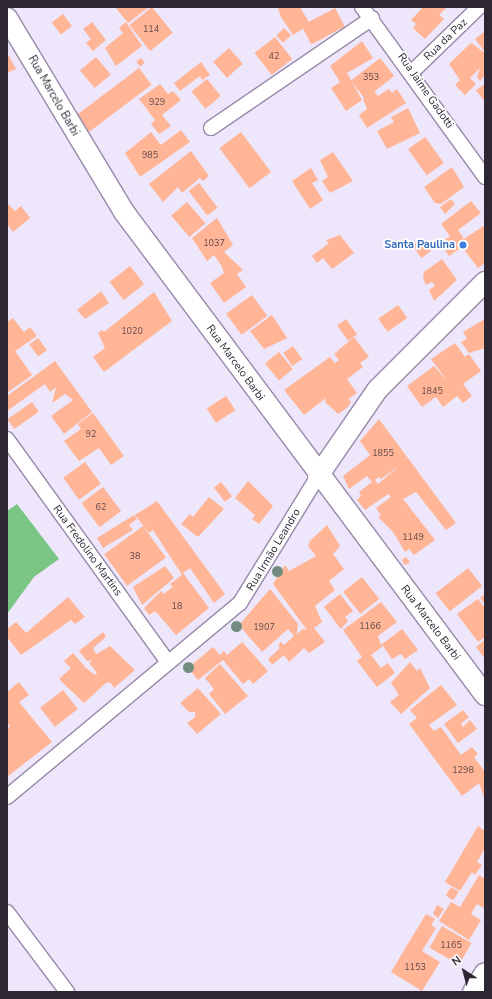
<!DOCTYPE html>
<meta charset="utf-8">
<style>
body{margin:0}
#map{position:relative;width:492px;height:999px;overflow:hidden;background:#eee6fb;font-family:"Nunito Sans",sans-serif}
div>[style]{position:absolute}
.forest>*{inset:0;background:#7bc684}
.building>*{inset:0;background:#ffb596;transform-origin:0 0}
.roads{filter:drop-shadow(1px 0 #978aa9) drop-shadow(-1px 0 #978aa9) drop-shadow(0 1px #978aa9) drop-shadow(0 -1px #978aa9)}
.street>*{height:14px;margin:-7px;padding:0 7px;transform-origin:7px;border-radius:7px;background:#fff}
.secondary>*{height:20px;margin:-10px;padding:0 10px;transform-origin:10px;border-radius:10px;background:#fff}
.trees>*{width:11px;height:11px;margin:-5.5px;border-radius:50%;background:#728d80}
.dots>*{width:11px;height:11px;translate:-50% -50%;box-sizing:border-box;border:2px solid #fff;border-radius:50%}
span{translate:-50% -50%;white-space:nowrap;text-align:center;line-height:1.15;-webkit-text-stroke:3.5px #fff;paint-order:stroke}
.number-label{font-size:9px;color:#624a4c}
.number-label span{-webkit-text-stroke-width:0}
.street-label{font-size:11px;color:#2d2734}
.shop-label{font-size:11px;color:#366cbe;font-weight:700}
.right{translate:-100% -50%;text-align:right}
.frame{position:absolute;inset:0;border:8px solid #2d2734;pointer-events:none}
.north{position:absolute;left:444px;top:951px;width:40px;height:40px;-webkit-text-stroke:3px #fff;paint-order:stroke;rotate:324deg;font-size:11px;font-weight:700;line-height:16px;text-align:center;color:#2d2734}
.north::after{content:'';display:block;margin:auto;width:14px;height:18px;background:#2d2734;clip-path:polygon(50% 0,100% 100%,50% 72%,0 100%)}
</style>
<div id="map">
<div class="forest">
<i style="clip-path:polygon(17px 504px,59px 559px,34px 577px,7px 614px,7px 511px)"></i>
</div>
<div class="building">
<i style="clip-path:polygon(115px 7px,149px 7px,128px 23px)"></i>
<i style="left:152px;top:7px;width:33px;height:29px;rotate:51deg"></i>
<i style="clip-path:polygon(281px 7px,300px 7px,310px 24px,293px 35px,281px 17px,278px 9px)"></i>
<i style="clip-path:polygon(423px 7px,447px 7px,439px 15px,444px 19px,425px 39px,413px 28px,416px 24px,411px 20px)"></i>
<i style="left:335px;top:8px;width:21px;height:38px;rotate:62deg"></i>
<i style="left:63px;top:14px;width:15px;height:14px;rotate:53deg"></i>
<i style="clip-path:polygon(92px 22px,106px 40px,93px 51px,86px 43px,91px 39px,83px 29px)"></i>
<i style="clip-path:polygon(126px 22px,142px 46px,116px 66px,105px 48px,123px 33px,119px 28px)"></i>
<i style="left:284px;top:28px;width:10px;height:11px;rotate:45deg"></i>
<i style="clip-path:polygon(485px 31px,485px 52px,475px 39px)"></i>
<i style="left:275px;top:37px;width:28px;height:26px;rotate:52deg"></i>
<i style="clip-path:polygon(362px 41px,373px 58px,347px 73px,362px 100px,346px 111px,331px 88px,340px 82px,330px 66px)"></i>
<i style="clip-path:polygon(471px 43px,485px 53px,485px 75px,480px 81px,477px 77px,480px 68px,470px 78px,476px 84px,465px 95px,455px 85px,460px 80px,449px 64px)"></i>
<i style="left:229px;top:48px;width:21px;height:21px;rotate:49deg"></i>
<i style="clip-path:polygon(9px 56px,16px 69px,7px 73px,7px 57px)"></i>
<i style="left:96px;top:57px;width:23px;height:21px;rotate:50deg"></i>
<i style="left:141px;top:58px;width:6px;height:6px;rotate:51deg"></i>
<i style="left:380px;top:58px;width:23px;height:37px;rotate:52deg"></i>
<i style="clip-path:polygon(201px 62px,210px 75px,202px 80px,200px 76px,180px 91px,174px 83px)"></i>
<i style="left:139px;top:68px;width:21px;height:78px;rotate:53deg"></i>
<i style="left:207px;top:79px;width:22px;height:20px;rotate:51deg"></i>
<i style="clip-path:polygon(160px 84px,168px 94px,173px 91px,181px 100px,162px 115px,171px 126px,159px 134px,151px 124px,155px 120px,139px 99px)"></i>
<i style="clip-path:polygon(485px 84px,485px 102px,476px 90px)"></i>
<i style="clip-path:polygon(389px 89px,392px 93px,397px 89px,406px 103px,367px 128px,359px 115px,367px 109px,363px 99px,374px 91px,378px 96px)"></i>
<i style="clip-path:polygon(408px 108px,420px 133px,387px 149px,377px 131px,394px 122px,391px 117px)"></i>
<i style="clip-path:polygon(181px 130px,190px 142px,140px 177px,125px 153px,151px 132px,161px 145px)"></i>
<i style="left:241px;top:132px;width:50px;height:27px;rotate:53deg"></i>
<i style="left:425px;top:137px;width:32px;height:21px;rotate:54deg"></i>
<i style="clip-path:polygon(191px 151px,209px 176px,203px 181px,200px 178px,182px 193px,178px 187px,163px 202px,149px 184px)"></i>
<i style="clip-path:polygon(333px 152px,353px 181px,330px 193px,322px 181px,328px 177px,320px 160px)"></i>
<i style="clip-path:polygon(452px 167px,464px 187px,441px 204px,435px 203px,424px 187px)"></i>
<i style="clip-path:polygon(311px 168px,318px 180px,312px 183px,323px 200px,310px 209px,292px 181px)"></i>
<i style="left:199px;top:183px;width:31px;height:13px;rotate:53deg"></i>
<i style="clip-path:polygon(451px 199px,455px 204px,445px 214px,440px 207px)"></i>
<i style="clip-path:polygon(471px 201px,481px 213px,458px 230px,464px 239px,485px 225px,485px 263px,478px 268px,462px 247px,449px 256px,440px 243px,450px 236px,441px 224px)"></i>
<i style="left:187px;top:202px;width:28px;height:21px;rotate:49deg"></i>
<i style="clip-path:polygon(7px 203px,15px 211px,21px 206px,30px 218px,13px 232px,7px 224px)"></i>
<i style="clip-path:polygon(217px 218px,233px 245px,224px 252px,243px 270px,237px 274px,246px 287px,224px 303px,210px 283px,224px 273px,221px 265px,214px 255px,207px 261px,192px 238px)"></i>
<i style="clip-path:polygon(340px 235px,354px 253px,332px 269px,323px 258px,317px 263px,312px 256px,329px 243px,326px 240px)"></i>
<i style="left:422px;top:238px;width:16px;height:12px;rotate:55deg"></i>
<i style="clip-path:polygon(442px 259px,457px 280px,434px 301px,429px 290px,435px 286px,432px 282px,426px 285px,423px 278px,424px 272px)"></i>
<i style="left:130px;top:266px;width:23px;height:26px;rotate:52deg"></i>
<i style="clip-path:polygon(101px 291px,109px 303px,85px 319px,77px 310px)"></i>
<i style="clip-path:polygon(154px 292px,172px 321px,104px 372px,93px 357px,105px 348px,98px 333px,102px 330px,104px 332px)"></i>
<i style="left:252px;top:295px;width:26px;height:32px;rotate:54deg"></i>
<i style="left:398px;top:305px;width:16px;height:24px;rotate:55deg"></i>
<i style="clip-path:polygon(272px 315px,287px 338px,264px 349px,250px 331px)"></i>
<i style="clip-path:polygon(13px 318px,24px 332px,30px 327px,37px 336px,15px 351px,32px 375px,7px 393px,7px 322px)"></i>
<i style="left:346px;top:319px;width:19px;height:11px;rotate:54deg"></i>
<i style="clip-path:polygon(485px 319px,485px 348px,469px 353px,461px 342px,467px 339px,463px 332px)"></i>
<i style="clip-path:polygon(354px 337px,369px 357px,360px 363px,363px 367px,347px 379px,357px 393px,348px 399px,351px 402px,348px 407px,338px 414px,325px 402px,326px 398px,304px 415px,284px 390px,330px 357px,335px 363px,339px 360px,334px 354px)"></i>
<i style="left:38px;top:338px;width:15px;height:11px;rotate:53deg"></i>
<i style="clip-path:polygon(455px 343px,465px 357px,469px 354px,481px 371px,463px 384px,472px 396px,463px 403px,457px 396px,443px 407px,436px 397px,422px 407px,407px 386px,434px 366px,448px 382px,431px 359px)"></i>
<i style="left:293px;top:346px;width:16px;height:12px;rotate:55deg"></i>
<i style="left:279px;top:352px;width:22px;height:18px;rotate:51deg"></i>
<i style="clip-path:polygon(55px 361px,92px 412px,64px 434px,51px 416px,73px 400px,65px 394px,52px 403px,56px 387px,50px 392px,45px 384px,7px 411px,7px 396px)"></i>
<i style="left:226px;top:396px;width:17px;height:23px;rotate:57deg"></i>
<i style="left:32px;top:402px;width:12px;height:30px;rotate:55deg"></i>
<i style="clip-path:polygon(93px 413px,124px 456px,111px 465px,99px 448px,79px 461px,64px 441px,81px 429px,78px 424px)"></i>
<i style="clip-path:polygon(evenodd,379px 419px,456px 523px,446px 530px,416px 492px,403px 499px,435px 540px,414px 555px,409px 549px,405px 552px,393px 532px,378px 517px,381px 515px,376px 508px,391px 497px,388px 494px,365px 510px,357px 500px,361px 496px,359px 492px,372px 482px,367px 476px,349px 489px,343px 476px,370px 455px,360px 441px,379px 419px,400px 465px,378px 484px,375px 480px,379px 477px,381px 479px,400px 465px)"></i>
<i style="left:85px;top:462px;width:27px;height:27px;rotate:54deg"></i>
<i style="clip-path:polygon(248px 481px,273px 506px,259px 524px,252px 519px,255px 515px,235px 498px)"></i>
<i style="left:221px;top:482px;width:18px;height:9px;rotate:52deg"></i>
<i style="left:103px;top:487px;width:30px;height:27px;rotate:53deg"></i>
<i style="clip-path:polygon(209px 497px,224px 509px,198px 537px,181px 524px,190px 514px,193px 517px)"></i>
<i style="clip-path:polygon(157px 501px,225px 594px,214px 603px,190px 568px,183px 573px,209px 608px,176px 635px,155px 611px,149px 615px,144px 608px,161px 591px,163px 594px,173px 587px,170px 584px,182px 575px,153px 530px,149px 533px,135px 515px)"></i>
<i style="clip-path:polygon(134px 515px,137px 519px,129px 525px,133px 530px,103px 548px,97px 538px)"></i>
<i style="clip-path:polygon(327px 525px,340px 546px,333px 554px,344px 569px,329px 581px,335px 590px,315px 606px,322px 622px,314px 628px,325px 642px,309px 653px,304px 648px,289px 662px,284px 655px,272px 665px,268px 659px,280px 648px,278px 645px,281px 642px,284px 645px,294px 636px,288px 629px,262px 652px,239px 625px,270px 589px,298px 624px,297px 634px,303px 629px,307px 630px,273px 584px,285px 565px,289px 571px,316px 556px,308px 546px,310px 541px)"></i>
<i style="left:143px;top:526px;width:39px;height:48px;rotate:54deg"></i>
<i style="clip-path:polygon(406px 557px,410px 562px,405px 565px,402px 560px)"></i>
<i style="clip-path:polygon(165px 566px,174px 578px,142px 605px,133px 587px)"></i>
<i style="left:468px;top:568px;width:23px;height:41px;rotate:52deg"></i>
<i style="left:362px;top:577px;width:28px;height:24px;rotate:52deg"></i>
<i style="clip-path:polygon(340px 594px,353px 611px,345px 617px,348px 621px,341px 629px,324px 607px)"></i>
<i style="clip-path:polygon(485px 594px,485px 604px,480px 598px)"></i>
<i style="clip-path:polygon(68px 597px,85px 617px,75px 624px,71px 620px,21px 655px,7px 637px,7px 629px,16px 622px,26px 633px)"></i>
<i style="clip-path:polygon(478px 599px,485px 608px,485px 637px,478px 642px,457px 614px)"></i>
<i style="clip-path:polygon(381px 602px,397px 622px,378px 636px,381px 645px,402px 629px,418px 650px,405px 659px,401px 654px,392px 659px,383px 646px,371px 655px,381px 668px,388px 663px,395px 673px,377px 687px,357px 661px,362px 657px,343px 630px)"></i>
<i style="clip-path:polygon(103px 632px,106px 637px,93px 648px,96px 654px,110px 646px,135px 670px,114px 688px,110px 682px,106px 683px,84px 703px,59px 679px,71px 668px,64px 661px,73px 653px,86px 668px,95px 675px,97px 673px,89px 663px,93px 660px,87px 661px,79px 651px)"></i>
<i style="clip-path:polygon(485px 640px,485px 659px,476px 647px)"></i>
<i style="clip-path:polygon(242px 642px,268px 671px,253px 684px,249px 679px,243px 684px,223px 660px,198px 680px,188px 668px,213px 647px,220px 655px,224px 651px,227px 655px)"></i>
<i style="clip-path:polygon(410px 662px,417px 671px,420px 668px,430px 688px,401px 714px,390px 702px,399px 695px,391px 683px)"></i>
<i style="clip-path:polygon(220px 664px,248px 696px,225px 714px,209px 694px,214px 689px,205px 678px)"></i>
<i style="clip-path:polygon(19px 682px,29px 695px,19px 702px,52px 742px,7px 777px,7px 729px,10px 726px,7px 722px,7px 692px)"></i>
<i style="clip-path:polygon(441px 685px,457px 705px,429px 725px,434px 731px,441px 727px,461px 755px,472px 747px,478px 754px,474px 757px,485px 772px,485px 800px,479px 783px,462px 796px,409px 724px,417px 718px,410px 710px)"></i>
<i style="clip-path:polygon(198px 688px,221px 714px,197px 734px,187px 723px,195px 717px,195px 712px,189px 712px,180px 703px)"></i>
<i style="left:63px;top:690px;width:24px;height:29px;rotate:52deg"></i>
<i style="clip-path:polygon(463px 710px,469px 717px,461px 724px,463px 727px,470px 720px,477px 729px,458px 743px,444px 724px)"></i>
<i style="clip-path:polygon(478px 826px,485px 831px,485px 848px,477px 862px,482px 865px,475px 875px,472px 872px,460px 891px,445px 882px)"></i>
<i style="clip-path:polygon(479px 875px,485px 879px,485px 909px,477px 904px,471px 914px,481px 920px,469px 940px,439px 921px,451px 902px,460px 907px)"></i>
<i style="left:451px;top:887px;width:9px;height:10px;rotate:32deg"></i>
<i style="clip-path:polygon(437px 905px,444px 909px,438px 918px,433px 914px)"></i>
<i style="clip-path:polygon(426px 914px,435px 919px,431px 925px,436px 928px,422px 951px,440px 962px,422px 991px,391px 972px)"></i>
<i style="left:442px;top:926px;width:34px;height:25px;rotate:30deg"></i>
</div>
<div class="roads">
<div class="street">
<i style="left:362px;top:7px;width:210px;rotate:54.1deg"></i>
<i style="left:412px;top:72px;width:93px;rotate:-44.1deg"></i>
<i style="left:211px;top:128px;width:195px;rotate:-34.3deg"></i>
<i style="left:7px;top:439px;width:275px;rotate:54.2deg"></i>
<i style="left:7px;top:797px;width:303px;rotate:-39.8deg"></i>
<i style="left:240px;top:603px;width:149px;rotate:-58.4deg"></i>
<i style="left:7px;top:912px;width:100px;rotate:53.1deg"></i>
</div>
<div class="secondary">
<i style="left:7px;top:18px;width:227px;rotate:58.9deg"></i>
<i style="left:124px;top:212px;width:603px;rotate:53.23deg"></i>
<i style="left:318px;top:476px;width:104px;rotate:-55.5deg"></i>
<i style="left:377px;top:390px;width:153px;rotate:-45deg"></i>
<i style="left:473px;top:992px;width:22px;rotate:-58deg"></i>
</div>
</div>
<div class="trees">
<i style="left:277px;top:571px"></i>
<i style="left:236px;top:626px"></i>
<i style="left:188px;top:667px"></i>
</div>
<div class="dots">
<i style="left:463px;top:245px;background:#3f7fe0"></i>
</div>
<div class="number-label">
<span style="left:151px;top:29px">114</span>
<span style="left:274px;top:56px">42</span>
<span style="left:371px;top:77px">353</span>
<span style="left:157px;top:102px">929</span>
<span style="left:150px;top:155px">985</span>
<span style="left:214px;top:243px">1037</span>
<span style="left:132px;top:331px">1020</span>
<span style="left:432px;top:391px">1845</span>
<span style="left:91px;top:434px">92</span>
<span style="left:383px;top:453px">1855</span>
<span style="left:101px;top:507px">62</span>
<span style="left:413px;top:537px">1149</span>
<span style="left:135px;top:556px">38</span>
<span style="left:177px;top:606px">18</span>
<span style="left:370px;top:626px">1166</span>
<span style="left:264px;top:627px">1907</span>
<span style="left:463px;top:770px">1298</span>
<span style="left:451px;top:945px">1165</span>
<span style="left:415px;top:967px">1153</span>
</div>
<div class="street-label">
<span style="left:446px;top:40px;rotate:-44deg">Rua da Paz</span>
<span style="left:425px;top:91px;rotate:55deg">Rua Jaime Gadotti</span>
<span style="left:53px;top:96px;rotate:60deg">Rua Marcelo Barbi</span>
<span style="left:235px;top:363px;rotate:54deg">Rua Marcelo Barbi</span>
<span style="left:274px;top:550px;rotate:-59deg">Rua Irmão Leandro</span>
<span style="left:87px;top:551px;rotate:54deg">Rua Fredolino Martins</span>
<span style="left:430px;top:623px;rotate:53deg">Rua Marcelo Barbi</span>
</div>
<div class="shop-label">
<span class="right" style="left:455px;top:245px">Santa Paulina</span>
</div>
<div class="frame"></div>
<div class="north">N</div>
</div>
